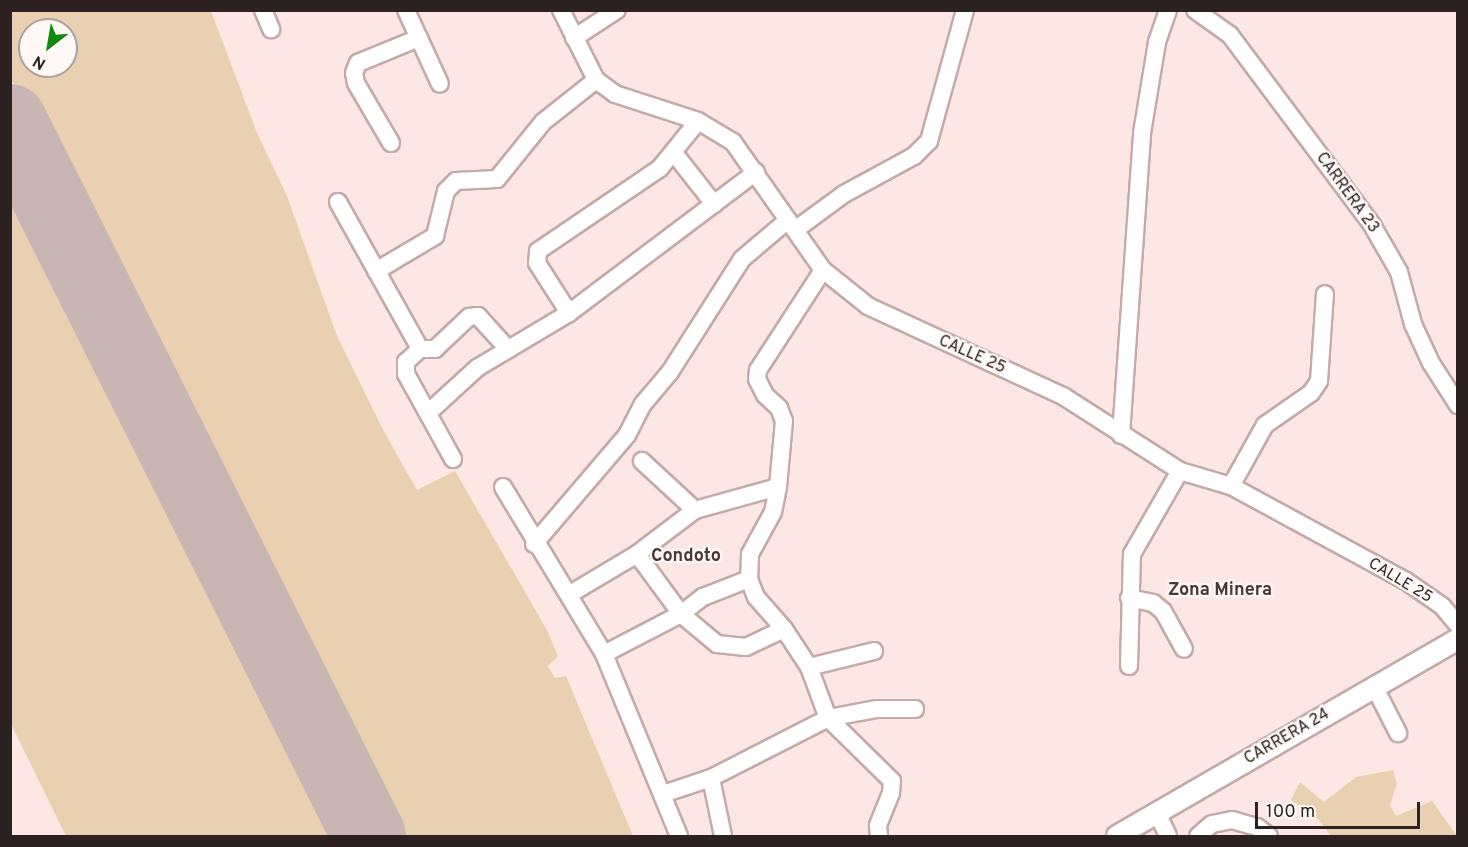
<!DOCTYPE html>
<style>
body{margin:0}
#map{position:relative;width:1468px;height:847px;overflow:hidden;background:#fce7e4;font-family:Overpass,sans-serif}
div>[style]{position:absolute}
.green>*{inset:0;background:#e9d0b0}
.runway>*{height:74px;margin:-37px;padding:0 37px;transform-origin:37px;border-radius:37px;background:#c8b6b4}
.roads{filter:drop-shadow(2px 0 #c4aba8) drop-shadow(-2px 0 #c4aba8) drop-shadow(0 2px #c4aba8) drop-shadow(0 -2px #c4aba8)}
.minor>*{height:16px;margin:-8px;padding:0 8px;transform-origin:8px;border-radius:8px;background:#fff}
.major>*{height:20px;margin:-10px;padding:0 10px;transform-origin:10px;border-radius:10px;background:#fff}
span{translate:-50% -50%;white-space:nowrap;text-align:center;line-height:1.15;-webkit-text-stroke:4.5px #fef8f7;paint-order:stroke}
.street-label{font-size:16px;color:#2b2221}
.neighbourhood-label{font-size:18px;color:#4c3835;font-weight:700}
.frame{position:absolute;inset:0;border:12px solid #2b2221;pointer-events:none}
.north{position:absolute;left:18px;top:18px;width:60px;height:60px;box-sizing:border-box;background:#fef8f7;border:2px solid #aaa2a1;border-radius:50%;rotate:211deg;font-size:16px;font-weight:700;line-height:24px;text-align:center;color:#2b2221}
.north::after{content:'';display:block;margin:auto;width:21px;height:27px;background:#11890e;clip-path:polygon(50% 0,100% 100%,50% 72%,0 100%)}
.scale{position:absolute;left:1255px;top:802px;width:165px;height:27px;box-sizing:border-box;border:3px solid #2b2221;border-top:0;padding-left:8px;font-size:18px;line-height:21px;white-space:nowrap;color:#2b2221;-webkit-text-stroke:4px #fef8f7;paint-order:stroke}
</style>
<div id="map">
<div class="green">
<i style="clip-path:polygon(evenodd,11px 10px,211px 11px,257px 133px,287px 196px,337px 336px,382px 428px,417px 490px,455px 471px,547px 630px,558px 656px,548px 666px,555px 678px,566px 676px,633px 836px,396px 836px,11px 79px,11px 10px,30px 30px,66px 30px,66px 66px,30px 66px,30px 30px)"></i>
<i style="clip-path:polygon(10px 202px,11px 202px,332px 836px,66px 836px,11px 724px)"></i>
<i style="clip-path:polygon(1393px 770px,1397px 784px,1390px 805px,1396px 816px,1432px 801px,1457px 836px,1331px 836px,1318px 819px,1291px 800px,1300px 782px,1324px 802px,1356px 777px)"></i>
</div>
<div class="runway">
<i style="left:10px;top:121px;width:800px;rotate:63.34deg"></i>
</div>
<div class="roads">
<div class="minor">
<i style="left:263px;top:10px;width:21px;rotate:67deg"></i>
<i style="left:406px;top:10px;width:81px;rotate:65.3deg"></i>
<i style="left:561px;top:10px;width:78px;rotate:63.4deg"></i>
<i style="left:596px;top:80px;width:24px;rotate:36deg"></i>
<i style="left:615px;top:94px;width:87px;rotate:18deg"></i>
<i style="left:698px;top:121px;width:41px;rotate:31deg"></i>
<i style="left:733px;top:142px;width:156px;rotate:54.9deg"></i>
<i style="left:823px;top:270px;width:58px;rotate:38.7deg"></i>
<i style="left:868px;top:306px;width:215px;rotate:24.8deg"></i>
<i style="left:1063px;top:396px;width:139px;rotate:32.7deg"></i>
<i style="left:1180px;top:471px;width:53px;rotate:16.4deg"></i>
<i style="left:1231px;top:486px;width:199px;rotate:28.5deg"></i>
<i style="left:1406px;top:581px;width:44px;rotate:34.8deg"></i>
<i style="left:1442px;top:606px;width:25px;rotate:50deg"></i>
<i style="left:1195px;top:10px;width:43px;rotate:35.5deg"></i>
<i style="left:1230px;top:35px;width:237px;rotate:53.2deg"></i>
<i style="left:1372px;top:225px;width:54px;rotate:60.1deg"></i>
<i style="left:1399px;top:272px;width:54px;rotate:74.9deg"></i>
<i style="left:1413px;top:324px;width:43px;rotate:65.2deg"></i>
<i style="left:1431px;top:363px;width:50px;rotate:57.3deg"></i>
<i style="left:574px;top:38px;width:51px;rotate:-33.1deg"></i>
<i style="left:391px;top:143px;width:69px;rotate:-120.3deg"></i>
<i style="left:356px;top:83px;width:10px;rotate:-101deg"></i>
<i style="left:354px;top:73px;width:11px;rotate:-68deg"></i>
<i style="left:358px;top:63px;width:66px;rotate:-22.3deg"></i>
<i style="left:674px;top:153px;width:65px;rotate:51.9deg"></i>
<i style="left:338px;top:202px;width:168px;rotate:60.8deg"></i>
<i style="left:795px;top:230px;width:61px;rotate:-36.3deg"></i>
<i style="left:844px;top:194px;width:80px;rotate:-28.5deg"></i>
<i style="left:914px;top:156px;width:21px;rotate:-45deg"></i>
<i style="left:929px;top:141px;width:136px;rotate:-74.6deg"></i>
<i style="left:823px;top:270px;width:119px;rotate:123deg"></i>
<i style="left:758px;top:370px;width:9px;rotate:96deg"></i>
<i style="left:757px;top:379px;width:18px;rotate:63deg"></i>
<i style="left:765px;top:395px;width:19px;rotate:43deg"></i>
<i style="left:779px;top:408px;width:14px;rotate:69deg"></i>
<i style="left:784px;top:421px;width:66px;rotate:95.2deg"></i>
<i style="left:778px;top:487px;width:25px;rotate:101deg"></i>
<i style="left:773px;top:512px;width:48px;rotate:118.7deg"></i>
<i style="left:750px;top:554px;width:25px;rotate:92deg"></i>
<i style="left:749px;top:579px;width:19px;rotate:69deg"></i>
<i style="left:756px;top:597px;width:43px;rotate:48.8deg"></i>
<i style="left:784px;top:629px;width:45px;rotate:56.7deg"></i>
<i style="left:809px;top:667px;width:54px;rotate:69.6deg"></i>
<i style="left:828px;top:718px;width:90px;rotate:44.5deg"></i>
<i style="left:892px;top:781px;width:12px;rotate:95deg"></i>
<i style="left:891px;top:793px;width:35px;rotate:112deg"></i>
<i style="left:878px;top:826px;width:10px;rotate:84deg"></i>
<i style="left:376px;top:271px;width:69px;rotate:-30.7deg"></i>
<i style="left:435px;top:236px;width:46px;rotate:-76.3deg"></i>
<i style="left:446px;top:191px;width:14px;rotate:-45deg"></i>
<i style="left:456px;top:181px;width:41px;rotate:-2.8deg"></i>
<i style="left:497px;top:179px;width:73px;rotate:-51.1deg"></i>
<i style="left:543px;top:122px;width:68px;rotate:-38.4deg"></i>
<i style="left:569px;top:313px;width:59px;rotate:-122.6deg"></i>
<i style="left:537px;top:263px;width:12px;rotate:-85deg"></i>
<i style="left:538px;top:251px;width:148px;rotate:-34.2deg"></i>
<i style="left:660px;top:168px;width:60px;rotate:-51deg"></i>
<i style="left:429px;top:412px;width:65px;rotate:-42.5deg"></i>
<i style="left:477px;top:368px;width:107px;rotate:-30.9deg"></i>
<i style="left:569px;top:313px;width:234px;rotate:-37deg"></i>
<i style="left:1121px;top:435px;width:303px;rotate:-86deg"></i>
<i style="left:1142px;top:133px;width:92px;rotate:-80.6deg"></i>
<i style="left:1157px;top:42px;width:34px;rotate:-71deg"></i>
<i style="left:453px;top:459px;width:97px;rotate:-118.9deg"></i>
<i style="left:406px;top:374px;width:12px;rotate:-90deg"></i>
<i style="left:406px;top:362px;width:19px;rotate:-43deg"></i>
<i style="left:420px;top:349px;width:15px"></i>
<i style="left:435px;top:349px;width:47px;rotate:-43.3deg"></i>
<i style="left:469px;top:317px;width:9px;rotate:-6deg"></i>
<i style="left:478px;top:316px;width:45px;rotate:47.7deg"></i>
<i style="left:642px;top:461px;width:72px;rotate:42.8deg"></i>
<i style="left:1231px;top:486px;width:70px;rotate:-60.9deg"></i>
<i style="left:1265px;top:425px;width:56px;rotate:-34.8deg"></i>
<i style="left:1311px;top:393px;width:14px;rotate:-56deg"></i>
<i style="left:1319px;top:381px;width:87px;rotate:-86.1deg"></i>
<i style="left:503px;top:487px;width:195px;rotate:58.8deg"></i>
<i style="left:604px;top:654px;width:197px;rotate:67.6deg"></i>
<i style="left:534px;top:544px;width:143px;rotate:-49.5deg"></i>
<i style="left:627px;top:435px;width:35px;rotate:-63deg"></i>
<i style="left:643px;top:404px;width:42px;rotate:-49.8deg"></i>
<i style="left:670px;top:372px;width:134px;rotate:-57.5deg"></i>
<i style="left:742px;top:259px;width:60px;rotate:-40.3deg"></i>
<i style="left:637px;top:554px;width:74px;rotate:53.7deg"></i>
<i style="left:681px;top:614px;width:47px;rotate:39.8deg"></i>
<i style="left:717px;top:644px;width:29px;rotate:6deg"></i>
<i style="left:746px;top:647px;width:42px;rotate:-25.3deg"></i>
<i style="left:570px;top:594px;width:78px;rotate:-30.8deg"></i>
<i style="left:637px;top:554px;width:73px;rotate:-37.2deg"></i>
<i style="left:695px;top:510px;width:86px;rotate:-15.5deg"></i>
<i style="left:1129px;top:598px;width:25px;rotate:12deg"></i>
<i style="left:1153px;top:603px;width:13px;rotate:39deg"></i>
<i style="left:1163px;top:611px;width:43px;rotate:61.1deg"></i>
<i style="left:604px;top:654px;width:87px;rotate:-27.5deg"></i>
<i style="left:681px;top:614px;width:28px;rotate:-38deg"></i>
<i style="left:703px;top:597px;width:49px;rotate:-21.4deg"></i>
<i style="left:1129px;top:666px;width:112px;rotate:-88.5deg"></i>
<i style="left:1132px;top:554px;width:96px;rotate:-60deg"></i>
<i style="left:809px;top:667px;width:67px;rotate:-13.8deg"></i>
<i style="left:1374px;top:686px;width:53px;rotate:62.9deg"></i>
<i style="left:711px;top:778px;width:59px;rotate:78.3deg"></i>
<i style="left:663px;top:794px;width:51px;rotate:-18.4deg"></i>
<i style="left:711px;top:778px;width:131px;rotate:-27.1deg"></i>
<i style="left:828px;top:718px;width:50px;rotate:-10.4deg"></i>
<i style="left:877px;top:709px;width:38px"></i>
<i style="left:1157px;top:813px;width:25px;rotate:64deg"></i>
<i style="left:1198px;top:836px;width:18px;rotate:-41deg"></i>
<i style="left:1212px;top:824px;width:20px;rotate:-11deg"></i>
<i style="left:1232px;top:820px;width:26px;rotate:16deg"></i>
<i style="left:1257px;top:827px;width:15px;rotate:37deg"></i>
</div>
<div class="major">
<i style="left:1117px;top:836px;width:394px;rotate:-30deg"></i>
</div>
</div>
<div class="street-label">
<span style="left:1347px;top:193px;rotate:54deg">CARRERA 23</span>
<span style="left:972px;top:355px;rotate:24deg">CALLE 25</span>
<span style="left:1400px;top:581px;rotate:31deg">CALLE 25</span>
<span style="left:1287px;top:737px;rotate:-30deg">CARRERA 24</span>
</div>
<div class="neighbourhood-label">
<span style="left:686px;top:557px">Condoto</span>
<span style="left:1220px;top:591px">Zona Minera</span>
</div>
<div class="frame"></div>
<div class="north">N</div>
<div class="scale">100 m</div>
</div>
